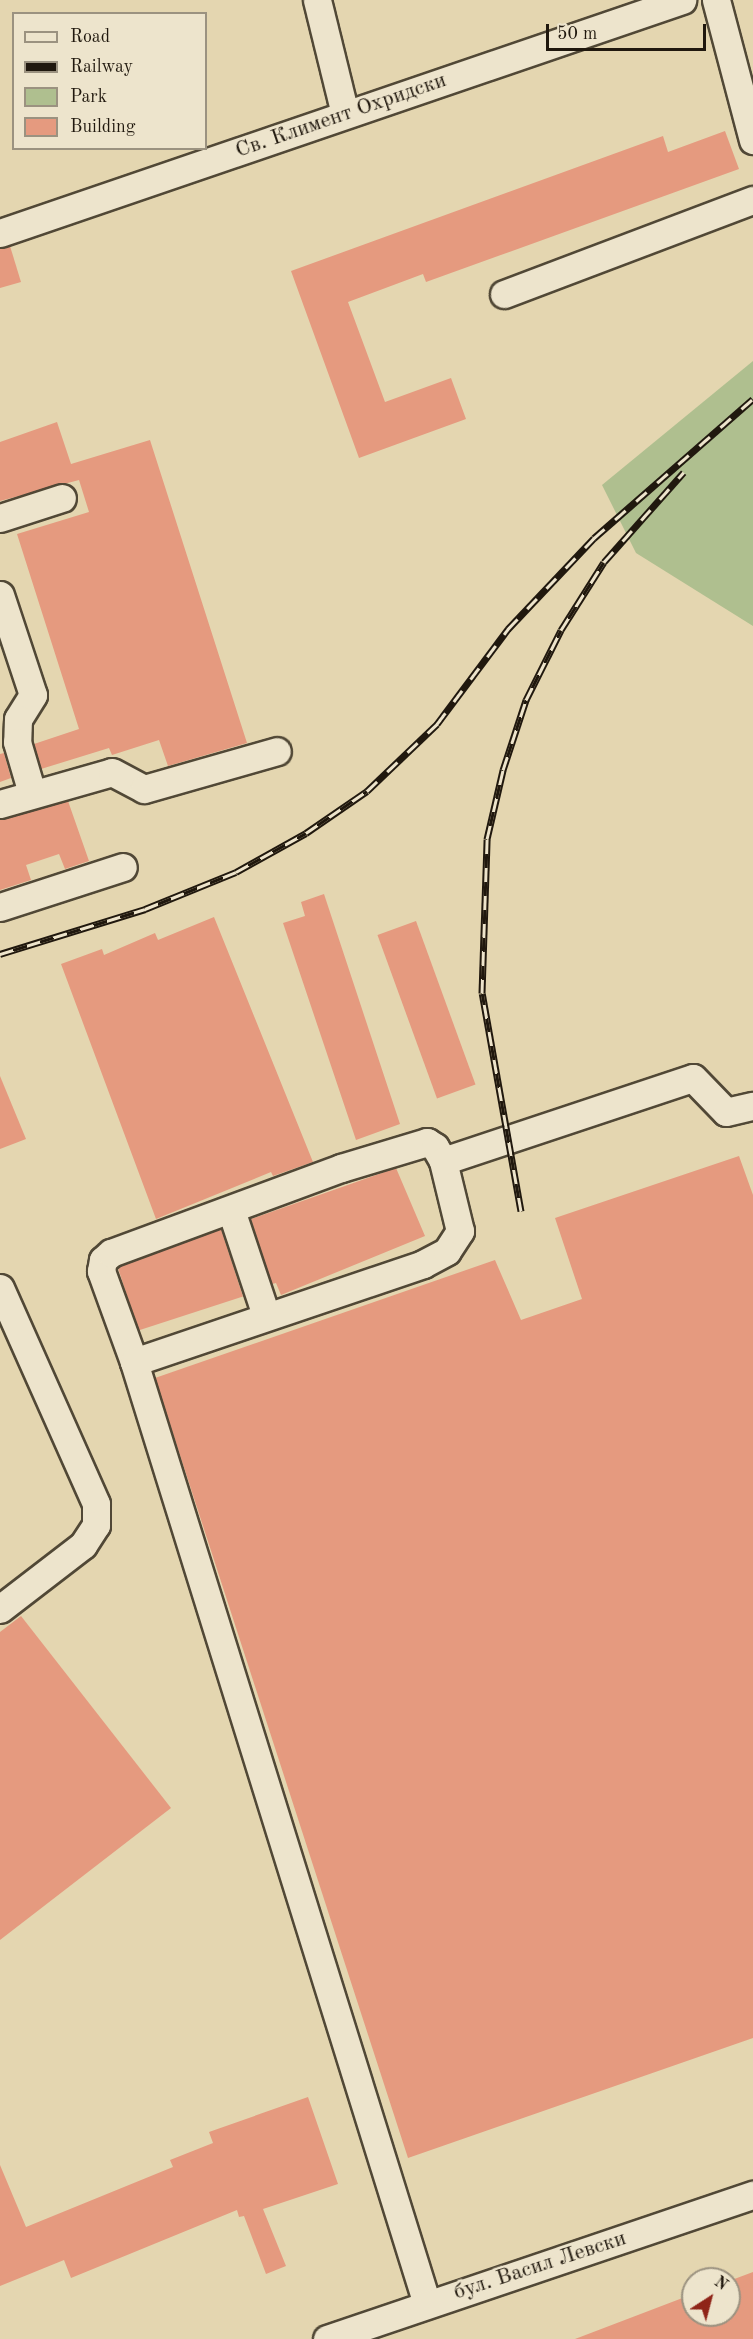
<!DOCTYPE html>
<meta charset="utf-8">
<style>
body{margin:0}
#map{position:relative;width:753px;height:2339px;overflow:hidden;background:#e4d6b0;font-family:"Old Standard TT",serif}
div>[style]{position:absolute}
.green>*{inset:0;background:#afbf8f}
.building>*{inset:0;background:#e59a7f;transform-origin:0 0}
.roads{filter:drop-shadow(2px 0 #514836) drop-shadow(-2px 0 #514836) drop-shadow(0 2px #514836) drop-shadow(0 -2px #514836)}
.minor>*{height:27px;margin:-13.5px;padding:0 13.5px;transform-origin:13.5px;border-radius:13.5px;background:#ede4cc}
.rail>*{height:7px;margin-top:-3.5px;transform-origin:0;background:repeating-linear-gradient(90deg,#ede4cc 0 14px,#20180e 0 28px);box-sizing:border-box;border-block:2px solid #20180e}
span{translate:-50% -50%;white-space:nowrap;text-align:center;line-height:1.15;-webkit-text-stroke:4.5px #ede4cc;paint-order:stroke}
.street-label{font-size:22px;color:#20180e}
.legend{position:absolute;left:12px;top:12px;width:195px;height:138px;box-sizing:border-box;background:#ede4cc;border:2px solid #9b9280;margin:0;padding:8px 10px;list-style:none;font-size:18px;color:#20180e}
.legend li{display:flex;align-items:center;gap:12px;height:30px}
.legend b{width:30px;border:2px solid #9b9280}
.north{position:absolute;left:681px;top:2267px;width:60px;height:60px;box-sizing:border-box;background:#ede4cc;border:2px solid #9b9280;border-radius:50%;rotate:36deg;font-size:16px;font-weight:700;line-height:24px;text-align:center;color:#20180e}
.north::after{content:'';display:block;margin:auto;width:21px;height:27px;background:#8f2418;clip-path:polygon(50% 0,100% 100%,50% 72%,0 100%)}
.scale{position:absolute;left:546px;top:24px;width:160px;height:27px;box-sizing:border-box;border:3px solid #20180e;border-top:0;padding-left:8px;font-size:18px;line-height:21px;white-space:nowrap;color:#20180e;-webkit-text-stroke:4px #ede4cc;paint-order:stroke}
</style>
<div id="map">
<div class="green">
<i style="clip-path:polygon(753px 361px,753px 626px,636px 553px,602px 485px)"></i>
</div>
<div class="building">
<i style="clip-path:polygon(725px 131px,739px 169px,426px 282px,423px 274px,348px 302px,385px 402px,451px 378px,466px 419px,359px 458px,291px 271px,663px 136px,668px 152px)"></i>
<i style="clip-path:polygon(10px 246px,21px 282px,0 288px,0 248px)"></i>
<i style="clip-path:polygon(57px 422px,71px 464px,150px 440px,247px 743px,168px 766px,159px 740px,112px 755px,109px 748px,41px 769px,34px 744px,79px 729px,17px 534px,89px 512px,79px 480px,0 501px,0 442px)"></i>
<i style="clip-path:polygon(4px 753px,11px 778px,0 782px,0 754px)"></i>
<i style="clip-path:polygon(68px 801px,89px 861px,65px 869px,59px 854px,26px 865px,31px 880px,0 890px,0 819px)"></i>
<i style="clip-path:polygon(324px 894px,400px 1124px,356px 1140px,283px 923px,305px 916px,301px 902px)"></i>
<i style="clip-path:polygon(214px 917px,313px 1162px,273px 1176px,271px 1172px,156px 1219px,61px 964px,102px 949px,104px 955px,155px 933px,158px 940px)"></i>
<i style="left:416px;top:921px;width:174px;height:41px;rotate:70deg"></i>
<i style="clip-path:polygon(0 1076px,26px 1139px,0 1149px)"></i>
<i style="clip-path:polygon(739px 1156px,753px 1195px,753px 2038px,408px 2158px,155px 1378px,495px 1260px,521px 1320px,582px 1299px,555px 1218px)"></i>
<i style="clip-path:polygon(396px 1168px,425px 1236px,281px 1295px,276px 1283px,272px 1284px,251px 1219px)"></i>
<i style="left:221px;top:1229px;width:71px;height:110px;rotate:72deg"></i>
<i style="clip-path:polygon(21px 1616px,171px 1808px,0 1940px,0 1632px)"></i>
<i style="clip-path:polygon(308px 2097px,338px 2184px,263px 2209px,286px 2266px,266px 2274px,244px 2216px,239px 2217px,237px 2210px,71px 2278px,64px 2260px,0 2286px,0 2165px,26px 2227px,173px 2167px,170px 2160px,213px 2143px,209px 2132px)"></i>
<i style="clip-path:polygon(753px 2272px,753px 2339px,575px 2339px,693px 2294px,693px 2315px,729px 2315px,729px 2281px)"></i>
</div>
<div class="roads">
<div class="minor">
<i style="left:317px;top:0;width:117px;rotate:76.2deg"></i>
<i style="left:716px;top:0;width:145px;rotate:75.2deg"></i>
<i style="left:0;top:233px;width:721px;rotate:-18.86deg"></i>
<i style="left:504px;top:294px;width:266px;rotate:-20.7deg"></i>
<i style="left:0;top:518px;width:65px;rotate:-17.9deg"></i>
<i style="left:0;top:595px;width:105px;rotate:71.7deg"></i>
<i style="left:33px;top:695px;width:28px;rotate:122deg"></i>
<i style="left:18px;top:719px;width:23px;rotate:92deg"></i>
<i style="left:17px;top:742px;width:53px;rotate:73.6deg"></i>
<i style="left:0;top:804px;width:116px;rotate:-15.9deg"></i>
<i style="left:112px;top:772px;width:36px;rotate:28deg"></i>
<i style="left:144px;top:789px;width:138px;rotate:-15.9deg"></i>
<i style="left:0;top:907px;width:129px;rotate:-18deg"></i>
<i style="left:231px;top:1210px;width:111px;rotate:71.6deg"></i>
<i style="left:0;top:1288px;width:236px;rotate:66deg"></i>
<i style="left:96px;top:1504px;width:21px;rotate:90deg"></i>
<i style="left:96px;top:1525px;width:24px;rotate:123deg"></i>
<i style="left:83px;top:1545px;width:105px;rotate:142.4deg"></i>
<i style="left:134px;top:1362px;width:97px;rotate:-109.9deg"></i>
<i style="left:101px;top:1271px;width:11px;rotate:-80deg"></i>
<i style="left:103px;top:1260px;width:11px;rotate:-41deg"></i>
<i style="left:111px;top:1253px;width:245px;rotate:-20.3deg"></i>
<i style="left:341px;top:1168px;width:90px;rotate:-16.8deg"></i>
<i style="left:427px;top:1142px;width:9px;rotate:32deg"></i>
<i style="left:435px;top:1147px;width:16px;rotate:60deg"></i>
<i style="left:427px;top:2304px;width:987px;rotate:-107.28deg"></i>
<i style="left:134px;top:1362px;width:305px;rotate:-18.7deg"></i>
<i style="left:423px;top:1264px;width:27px;rotate:-28deg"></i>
<i style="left:447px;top:1251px;width:24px;rotate:-57deg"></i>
<i style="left:460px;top:1231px;width:72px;rotate:-103.7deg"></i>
<i style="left:443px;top:1161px;width:263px;rotate:-18.4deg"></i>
<i style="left:693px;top:1078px;width:47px;rotate:45.9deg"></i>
<i style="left:726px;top:1112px;width:28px;rotate:-13deg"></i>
<i style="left:327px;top:2339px;width:450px;rotate:-18.7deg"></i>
</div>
</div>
<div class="rail">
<i style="left:0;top:954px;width:152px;rotate:-17.2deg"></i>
<i style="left:145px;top:909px;width:98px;rotate:-22.1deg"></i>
<i style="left:236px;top:872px;width:80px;rotate:-29.1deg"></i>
<i style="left:306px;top:833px;width:74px;rotate:-34.5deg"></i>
<i style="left:367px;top:791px;width:97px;rotate:-43.7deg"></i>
<i style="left:437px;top:724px;width:119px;rotate:-53.2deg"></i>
<i style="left:508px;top:629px;width:125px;rotate:-46.6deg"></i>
<i style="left:594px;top:538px;width:211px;rotate:-41.2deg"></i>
<i style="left:521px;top:1211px;width:221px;rotate:-100.1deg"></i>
<i style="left:482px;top:993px;width:154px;rotate:-88.1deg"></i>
<i style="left:487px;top:839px;width:71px;rotate:-76.9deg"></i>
<i style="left:503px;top:770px;width:74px;rotate:-71.8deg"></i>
<i style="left:526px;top:700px;width:78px;rotate:-63.4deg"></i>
<i style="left:561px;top:630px;width:80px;rotate:-57.7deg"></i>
<i style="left:604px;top:562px;width:120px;rotate:-48.4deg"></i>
</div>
<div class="street-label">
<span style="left:341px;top:116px;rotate:-19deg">Св. Климент Охридски</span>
<span style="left:540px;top:2266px;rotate:-18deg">бул. Васил Левски</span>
</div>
<ul class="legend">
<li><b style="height:8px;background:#ede4cc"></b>Road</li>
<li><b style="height:8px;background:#20180e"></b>Railway</li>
<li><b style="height:16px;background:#afbf8f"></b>Park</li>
<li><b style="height:16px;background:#e59a7f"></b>Building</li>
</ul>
<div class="north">N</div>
<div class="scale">50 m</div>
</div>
